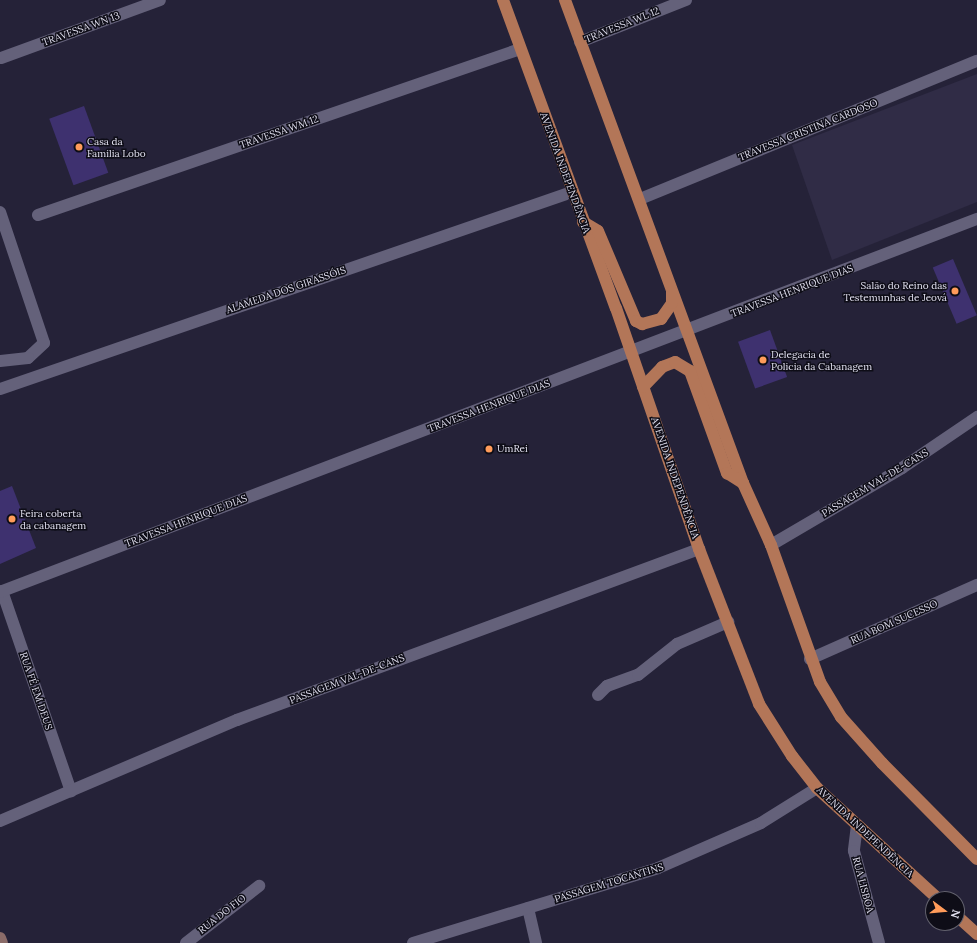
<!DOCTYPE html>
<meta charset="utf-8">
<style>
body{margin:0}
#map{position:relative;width:977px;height:943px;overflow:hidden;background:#252238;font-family:Lora,serif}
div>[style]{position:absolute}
.built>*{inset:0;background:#302c46}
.building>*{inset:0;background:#3e316f;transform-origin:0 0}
.street>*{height:12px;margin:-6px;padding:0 6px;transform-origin:6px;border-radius:6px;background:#64617a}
.secondary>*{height:12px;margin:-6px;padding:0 6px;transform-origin:6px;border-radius:6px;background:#8b6c69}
.primary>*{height:12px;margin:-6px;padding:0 6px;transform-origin:6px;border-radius:6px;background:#b37658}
.dots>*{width:11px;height:11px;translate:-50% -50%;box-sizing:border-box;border:2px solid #0e0d17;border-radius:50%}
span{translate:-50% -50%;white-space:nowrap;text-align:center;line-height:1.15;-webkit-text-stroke:3px #0e0d17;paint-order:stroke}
.street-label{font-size:10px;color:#e0dfee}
.poi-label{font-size:10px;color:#e0dfee}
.left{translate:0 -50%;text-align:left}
.right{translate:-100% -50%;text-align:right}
.north{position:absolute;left:925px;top:891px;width:40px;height:40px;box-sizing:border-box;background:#0e0d17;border:1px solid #62616d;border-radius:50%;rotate:106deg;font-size:11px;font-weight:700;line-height:16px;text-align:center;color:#e0dfee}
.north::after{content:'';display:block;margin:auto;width:14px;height:18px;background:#ff9b5a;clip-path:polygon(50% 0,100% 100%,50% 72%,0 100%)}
</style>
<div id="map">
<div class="built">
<i style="clip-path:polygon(977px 74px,977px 202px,832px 260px,792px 145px)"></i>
</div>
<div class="building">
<i style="left:84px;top:106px;width:71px;height:37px;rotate:70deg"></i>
<i style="left:953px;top:259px;width:61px;height:22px;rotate:67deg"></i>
<i style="left:770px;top:330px;width:50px;height:34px;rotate:70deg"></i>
<i style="clip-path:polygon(12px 486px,36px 548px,0 564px,0 491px)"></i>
</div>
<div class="street">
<i style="left:580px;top:42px;width:114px;rotate:-21.6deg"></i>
<i style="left:1px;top:58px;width:169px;rotate:-20deg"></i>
<i style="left:640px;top:199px;width:364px;rotate:-22.3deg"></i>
<i style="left:0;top:212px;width:138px;rotate:71.4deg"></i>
<i style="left:44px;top:343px;width:22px;rotate:137deg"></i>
<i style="left:28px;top:358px;width:28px;rotate:174deg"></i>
<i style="left:38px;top:215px;width:510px;rotate:-19deg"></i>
<i style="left:0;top:389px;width:605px;rotate:-19deg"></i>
<i style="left:771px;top:545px;width:152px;rotate:-30.4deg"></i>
<i style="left:902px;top:468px;width:91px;rotate:-34.2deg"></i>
<i style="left:2px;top:591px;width:212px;rotate:71deg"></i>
<i style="left:0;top:592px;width:1046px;rotate:-20.9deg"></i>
<i style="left:810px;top:659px;width:183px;rotate:-23.9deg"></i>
<i style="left:598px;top:695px;width:13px;rotate:-45deg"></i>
<i style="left:607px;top:686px;width:33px;rotate:-20deg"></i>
<i style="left:638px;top:675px;width:50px;rotate:-38.5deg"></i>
<i style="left:677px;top:644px;width:56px;rotate:-23.3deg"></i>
<i style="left:0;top:821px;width:258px;rotate:-23.1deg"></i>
<i style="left:237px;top:720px;width:493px;rotate:-20.3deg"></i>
<i style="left:857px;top:825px;width:26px;rotate:97deg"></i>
<i style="left:854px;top:851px;width:95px;rotate:74.8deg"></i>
<i style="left:528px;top:908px;width:36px;rotate:77deg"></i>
<i style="left:186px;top:943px;width:93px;rotate:-38deg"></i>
<i style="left:413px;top:943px;width:256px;rotate:-17deg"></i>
<i style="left:658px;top:868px;width:112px;rotate:-23.6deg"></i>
<i style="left:761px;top:823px;width:66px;rotate:-32deg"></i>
</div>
<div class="secondary">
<i style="left:0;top:938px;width:5px;rotate:68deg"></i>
</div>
<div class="primary">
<i style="left:503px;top:0;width:328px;rotate:69.9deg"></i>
<i style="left:616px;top:308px;width:255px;rotate:71deg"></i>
<i style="left:699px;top:549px;width:166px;rotate:68.8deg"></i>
<i style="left:759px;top:704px;width:62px;rotate:57.6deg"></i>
<i style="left:792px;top:756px;width:41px;rotate:52deg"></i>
<i style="left:817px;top:788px;width:164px;rotate:42.5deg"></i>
<i style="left:565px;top:0;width:515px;rotate:69.77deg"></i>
<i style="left:743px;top:483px;width:68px;rotate:65.7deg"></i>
<i style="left:771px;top:545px;width:145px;rotate:70.3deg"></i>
<i style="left:820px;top:682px;width:41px;rotate:59deg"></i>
<i style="left:841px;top:717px;width:62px;rotate:48.3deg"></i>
<i style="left:882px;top:763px;width:135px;rotate:45.3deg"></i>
<i style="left:583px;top:222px;width:17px;rotate:31deg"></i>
<i style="left:598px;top:231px;width:98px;rotate:67.1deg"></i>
<i style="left:636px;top:321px;width:7px;rotate:27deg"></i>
<i style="left:642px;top:324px;width:20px;rotate:-15deg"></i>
<i style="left:661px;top:319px;width:19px;rotate:-55deg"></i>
<i style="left:672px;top:303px;width:11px;rotate:-90deg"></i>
<i style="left:643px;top:387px;width:28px;rotate:-46deg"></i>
<i style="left:662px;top:367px;width:14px;rotate:-21deg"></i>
<i style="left:675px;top:362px;width:17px;rotate:31deg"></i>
<i style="left:690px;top:371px;width:109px;rotate:70.1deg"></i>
<i style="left:727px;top:473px;width:19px;rotate:32deg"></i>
<i style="left:957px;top:916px;width:27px;rotate:42deg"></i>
</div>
<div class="dots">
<i style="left:79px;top:147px;background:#ff9b5a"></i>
<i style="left:955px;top:291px;background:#ff9b5a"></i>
<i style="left:763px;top:360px;background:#ff9b5a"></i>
<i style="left:489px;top:449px;background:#ff9b5a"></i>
<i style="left:12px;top:519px;background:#ff9b5a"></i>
</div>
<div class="street-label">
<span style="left:622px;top:25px;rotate:-22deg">TRAVESSA WL 12</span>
<span style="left:81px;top:29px;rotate:-20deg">TRAVESSA WN 13</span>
<span style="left:808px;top:130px;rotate:-22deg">TRAVESSA CRISTINA CARDOSO</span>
<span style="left:279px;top:132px;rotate:-19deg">TRAVESSA WM 12</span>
<span style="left:565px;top:173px;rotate:70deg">AVENIDA INDEPENDÊNCIA</span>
<span style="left:286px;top:290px;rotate:-19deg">ALAMEDA DOS GIRASSÓIS</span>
<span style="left:792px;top:291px;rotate:-21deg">TRAVESSA HENRIQUE DIAS</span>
<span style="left:489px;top:406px;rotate:-21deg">TRAVESSA HENRIQUE DIAS</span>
<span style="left:675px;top:478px;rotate:71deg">AVENIDA INDEPENDÊNCIA</span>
<span style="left:875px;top:483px;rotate:-31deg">PASSAGEM VAL-DE-CANS</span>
<span style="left:186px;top:521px;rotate:-21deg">TRAVESSA HENRIQUE DIAS</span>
<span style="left:894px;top:622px;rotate:-24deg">RUA BOM SUCESSO</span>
<span style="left:347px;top:679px;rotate:-21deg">PASSAGEM VAL-DE-CANS</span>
<span style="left:36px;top:691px;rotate:71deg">RUA FÉ EM DEUS</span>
<span style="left:865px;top:832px;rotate:43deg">AVENIDA INDEPENDÊNCIA</span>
<span style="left:609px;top:883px;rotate:-17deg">PASSAGEM TOCANTINS</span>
<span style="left:863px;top:885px;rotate:75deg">RUA LISBOA</span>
<span style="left:222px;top:914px;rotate:-38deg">RUA DO FIO</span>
</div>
<div class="poi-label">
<span class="left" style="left:87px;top:147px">Casa da<br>Familia Lobo</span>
<span class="right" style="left:947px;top:291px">Salão do Reino das<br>Testemunhas de Jeová</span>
<span class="left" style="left:771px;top:360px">Delegacia de<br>Policia da Cabanagem</span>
<span class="left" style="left:497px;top:449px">UmRei</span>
<span class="left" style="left:20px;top:519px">Feira coberta<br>da cabanagem</span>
</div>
<div class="north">N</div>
</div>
